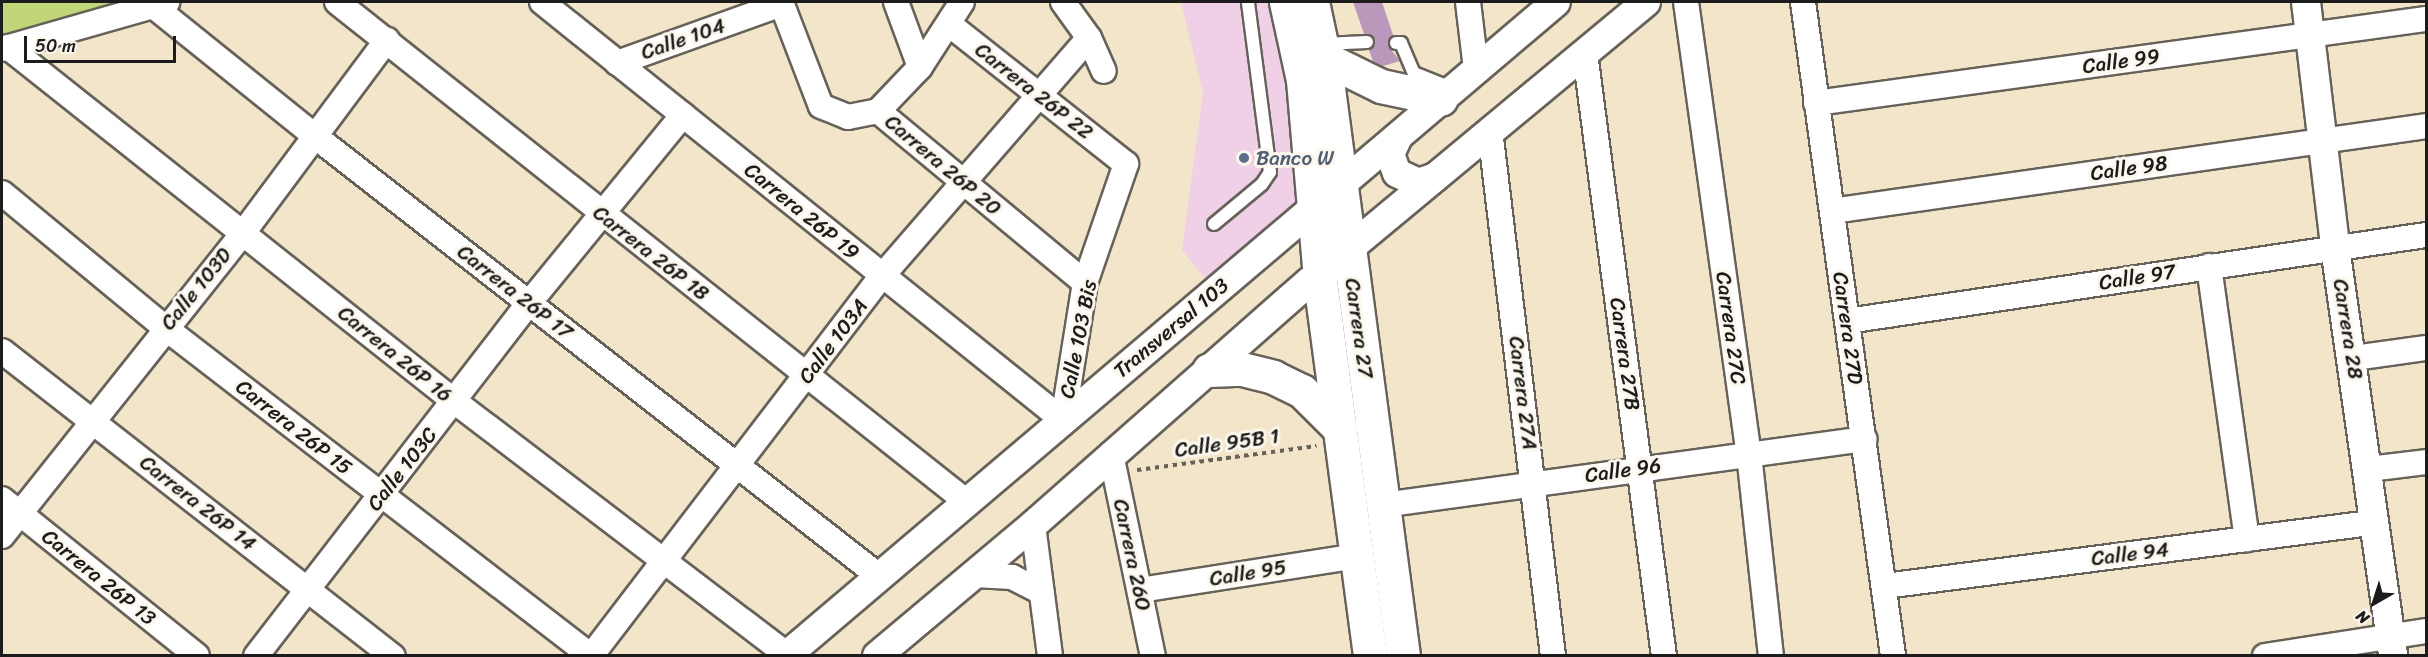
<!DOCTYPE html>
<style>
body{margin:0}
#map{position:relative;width:2428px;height:657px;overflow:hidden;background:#f2e5c9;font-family:Sriracha,sans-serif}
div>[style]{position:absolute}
.built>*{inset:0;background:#efd0e6}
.green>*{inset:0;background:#c1d579}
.building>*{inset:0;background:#b998bc}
.path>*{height:4px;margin-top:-2px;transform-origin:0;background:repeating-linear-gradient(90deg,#676259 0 4.5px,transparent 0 9px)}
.roads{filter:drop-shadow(2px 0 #676259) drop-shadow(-2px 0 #676259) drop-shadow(0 2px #676259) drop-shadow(0 -2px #676259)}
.service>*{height:12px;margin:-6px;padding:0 6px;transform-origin:6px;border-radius:6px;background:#fff}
.minor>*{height:24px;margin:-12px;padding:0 12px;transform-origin:12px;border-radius:12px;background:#fff}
.tertiary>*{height:28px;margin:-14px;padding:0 14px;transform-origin:14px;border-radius:14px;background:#fff}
.secondary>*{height:33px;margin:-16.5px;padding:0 16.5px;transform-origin:16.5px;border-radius:16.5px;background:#fff}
.dots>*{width:16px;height:16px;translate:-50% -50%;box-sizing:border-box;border:3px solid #fbf7ec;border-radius:50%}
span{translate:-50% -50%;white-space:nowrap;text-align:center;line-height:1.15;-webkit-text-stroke:6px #fbf7ec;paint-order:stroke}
.street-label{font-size:21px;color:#1c1c1c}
.service-label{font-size:21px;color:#4e5e75}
.left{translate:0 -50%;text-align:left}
.frame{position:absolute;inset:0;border:3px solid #1c1c1c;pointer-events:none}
.north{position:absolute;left:2344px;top:573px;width:60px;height:60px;-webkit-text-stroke:4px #fbf7ec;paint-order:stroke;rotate:219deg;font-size:16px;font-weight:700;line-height:24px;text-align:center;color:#1c1c1c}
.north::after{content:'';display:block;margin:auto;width:21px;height:27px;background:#1c1c1c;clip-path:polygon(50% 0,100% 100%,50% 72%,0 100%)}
.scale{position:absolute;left:24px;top:36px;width:152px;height:27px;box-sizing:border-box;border:3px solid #1c1c1c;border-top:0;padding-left:8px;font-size:18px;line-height:21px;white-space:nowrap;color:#1c1c1c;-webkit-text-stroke:4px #fbf7ec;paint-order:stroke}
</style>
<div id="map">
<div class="built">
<i style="clip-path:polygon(1181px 2px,1286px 2px,1312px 194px,1215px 291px,1182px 250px,1203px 92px)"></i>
</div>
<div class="green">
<i style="clip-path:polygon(2px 2px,145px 2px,2px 43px)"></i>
</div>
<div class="building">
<i style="clip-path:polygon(1353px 2px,1382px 2px,1393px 35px,1389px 47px,1400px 61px,1383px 66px,1373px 61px,1369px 50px,1375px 45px,1374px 38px,1364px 34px)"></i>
</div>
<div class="path">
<i style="left:1137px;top:470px;width:181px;rotate:-7.6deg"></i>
</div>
<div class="roads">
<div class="service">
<i style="left:1396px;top:43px;width:5px"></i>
<i style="left:1401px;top:43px;width:33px;rotate:67deg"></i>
<i style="left:1414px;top:73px;width:35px;rotate:22deg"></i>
<i style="left:1323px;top:44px;width:44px;rotate:-2.6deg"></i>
<i style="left:1214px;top:224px;width:62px;rotate:-39.8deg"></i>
<i style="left:1262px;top:184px;width:14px;rotate:-56deg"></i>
<i style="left:1270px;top:172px;width:171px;rotate:-97.4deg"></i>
</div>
<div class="minor">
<i style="left:337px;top:2px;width:804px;rotate:38.44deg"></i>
<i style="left:542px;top:2px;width:668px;rotate:38.74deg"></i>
<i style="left:1063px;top:420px;width:139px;rotate:-80.9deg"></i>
<i style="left:1085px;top:283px;width:126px;rotate:-71deg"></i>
<i style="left:1126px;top:164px;width:226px;rotate:-141.7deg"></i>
<i style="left:781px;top:2px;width:111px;rotate:69deg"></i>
<i style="left:821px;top:106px;width:29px;rotate:22deg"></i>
<i style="left:848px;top:117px;width:31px;rotate:-11deg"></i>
<i style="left:896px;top:2px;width:69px;rotate:69.7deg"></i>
<i style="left:1063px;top:2px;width:44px;rotate:54.2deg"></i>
<i style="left:1089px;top:38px;width:36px;rotate:66deg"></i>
<i style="left:1468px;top:2px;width:67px;rotate:83.2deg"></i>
<i style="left:1686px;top:2px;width:456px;rotate:82.1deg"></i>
<i style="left:1749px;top:454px;width:203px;rotate:83.8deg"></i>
<i style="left:1803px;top:2px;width:660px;rotate:82.16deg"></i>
<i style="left:152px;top:5px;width:211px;rotate:38.8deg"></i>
<i style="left:316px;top:137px;width:714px;rotate:37.95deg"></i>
<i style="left:8px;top:47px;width:569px;rotate:38.44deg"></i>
<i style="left:454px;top:401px;width:419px;rotate:37.3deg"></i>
<i style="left:2px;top:49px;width:172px;rotate:-15.9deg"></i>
<i style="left:1585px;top:53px;width:608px;rotate:82.54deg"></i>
<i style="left:617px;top:63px;width:175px;rotate:-19.7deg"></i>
<i style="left:1816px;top:103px;width:616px;rotate:-7.84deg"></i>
<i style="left:878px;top:111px;width:269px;rotate:39.7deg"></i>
<i style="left:878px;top:111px;width:61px;rotate:-46.3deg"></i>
<i style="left:920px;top:67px;width:77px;rotate:-57.1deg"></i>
<i style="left:1490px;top:130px;width:530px;rotate:83.17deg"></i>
<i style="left:2px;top:193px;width:210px;rotate:39.6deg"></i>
<i style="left:164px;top:327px;width:539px;rotate:37.61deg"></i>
<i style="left:591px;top:656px;width:479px;rotate:-52.6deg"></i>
<i style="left:882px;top:276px;width:315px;rotate:-49deg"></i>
<i style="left:1832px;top:211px;width:600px;rotate:-8.14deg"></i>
<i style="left:2209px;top:266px;width:276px;rotate:82.1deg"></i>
<i style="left:1847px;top:321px;width:585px;rotate:-8.45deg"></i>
<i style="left:2px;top:351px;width:496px;rotate:38deg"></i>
<i style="left:2354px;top:358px;width:73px;rotate:-7.9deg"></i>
<i style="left:1111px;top:454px;width:206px;rotate:78.3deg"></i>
<i style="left:2369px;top:469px;width:57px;rotate:-7deg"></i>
<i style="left:2px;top:499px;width:250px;rotate:38.8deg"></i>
<i style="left:1383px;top:505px;width:486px;rotate:-7.8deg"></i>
<i style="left:1033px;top:525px;width:132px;rotate:82.6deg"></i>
<i style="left:2px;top:536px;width:387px;rotate:-51.5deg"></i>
<i style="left:243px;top:233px;width:241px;rotate:-53.3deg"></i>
<i style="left:974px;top:575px;width:38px;rotate:3deg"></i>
<i style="left:1012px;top:577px;width:33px;rotate:27deg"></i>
<i style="left:1885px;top:586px;width:495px;rotate:-7.4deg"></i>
<i style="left:1140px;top:590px;width:220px;rotate:-8.9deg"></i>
<i style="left:256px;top:656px;width:446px;rotate:-52.3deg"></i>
<i style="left:529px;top:303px;width:243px;rotate:-50.7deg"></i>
<i style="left:2265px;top:656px;width:163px;rotate:-8.8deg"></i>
</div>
<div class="tertiary">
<i style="left:2306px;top:2px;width:247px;rotate:83.2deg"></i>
<i style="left:2335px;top:247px;width:413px;rotate:81.9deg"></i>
<i style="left:1398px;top:137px;width:19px;rotate:115deg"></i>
<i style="left:1390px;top:154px;width:20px;rotate:70deg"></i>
<i style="left:1397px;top:173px;width:23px;rotate:25deg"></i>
<i style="left:1418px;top:183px;width:18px;rotate:-19deg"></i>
<i style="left:786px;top:656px;width:1010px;rotate:-40.34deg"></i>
<i style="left:877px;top:656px;width:204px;rotate:-40deg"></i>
<i style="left:1033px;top:525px;width:368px;rotate:-41.4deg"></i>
<i style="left:1309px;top:282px;width:438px;rotate:-39.7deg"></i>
</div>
<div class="secondary">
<i style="left:1286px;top:2px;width:80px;rotate:77.7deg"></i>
<i style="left:1303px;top:80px;width:209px;rotate:85.1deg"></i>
<i style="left:1321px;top:288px;width:371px;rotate:82.4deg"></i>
<i style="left:1312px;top:2px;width:57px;rotate:77.9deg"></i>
<i style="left:1324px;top:58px;width:603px;rotate:82.47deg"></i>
<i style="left:1324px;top:58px;width:64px;rotate:26.2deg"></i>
<i style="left:1381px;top:86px;width:61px;rotate:12.2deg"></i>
<i style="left:1209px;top:370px;width:33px;rotate:-2deg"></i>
<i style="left:1242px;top:369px;width:32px;rotate:14deg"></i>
<i style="left:1273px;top:377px;width:32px;rotate:26deg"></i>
<i style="left:1302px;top:391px;width:54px;rotate:45deg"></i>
</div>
</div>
<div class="dots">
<i style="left:1244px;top:158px;background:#5c6f8a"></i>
</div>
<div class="street-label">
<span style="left:683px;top:39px;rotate:-19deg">Calle 104</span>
<span style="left:2121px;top:61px;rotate:-8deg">Calle 99</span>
<span style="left:1034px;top:91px;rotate:38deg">Carrera 26P 22</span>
<span style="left:943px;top:165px;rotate:40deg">Carrera 26P 20</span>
<span style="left:2129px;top:168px;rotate:-8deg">Calle 98</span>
<span style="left:802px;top:211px;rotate:39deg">Carrera 26P 19</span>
<span style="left:651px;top:253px;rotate:38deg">Carrera 26P 18</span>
<span style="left:2137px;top:277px;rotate:-9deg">Calle 97</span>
<span style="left:196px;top:289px;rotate:-51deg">Calle 103D</span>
<span style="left:515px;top:292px;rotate:38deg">Carrera 26P 17</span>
<span style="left:1171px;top:328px;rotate:-40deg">Transversal 103</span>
<span style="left:1359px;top:328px;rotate:82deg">Carrera 27</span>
<span style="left:1731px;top:328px;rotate:82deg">Carrera 27C</span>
<span style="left:1848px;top:328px;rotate:82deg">Carrera 27D</span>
<span style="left:2348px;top:329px;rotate:81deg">Carrera 28</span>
<span style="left:1078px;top:339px;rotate:-79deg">Calle 103 Bis</span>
<span style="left:833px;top:341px;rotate:-53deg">Calle 103A</span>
<span style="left:395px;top:354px;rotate:39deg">Carrera 26P 16</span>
<span style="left:1625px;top:354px;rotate:82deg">Carrera 27B</span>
<span style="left:1523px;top:393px;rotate:83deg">Carrera 27A</span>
<span style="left:294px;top:427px;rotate:38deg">Carrera 26P 15</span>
<span style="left:1227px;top:443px;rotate:-8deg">Calle 95B 1</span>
<span style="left:402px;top:469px;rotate:-52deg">Calle 103C</span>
<span style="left:1623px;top:470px;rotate:-8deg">Calle 96</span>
<span style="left:198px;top:503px;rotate:38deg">Carrera 26P 14</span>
<span style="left:2130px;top:554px;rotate:-7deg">Calle 94</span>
<span style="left:1132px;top:555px;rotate:78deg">Carrera 26O</span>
<span style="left:1248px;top:573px;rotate:-9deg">Calle 95</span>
<span style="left:99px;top:577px;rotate:39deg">Carrera 26P 13</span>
</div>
<div class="service-label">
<span class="left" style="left:1256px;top:158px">Banco W</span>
</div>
<div class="frame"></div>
<div class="north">N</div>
<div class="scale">50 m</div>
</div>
